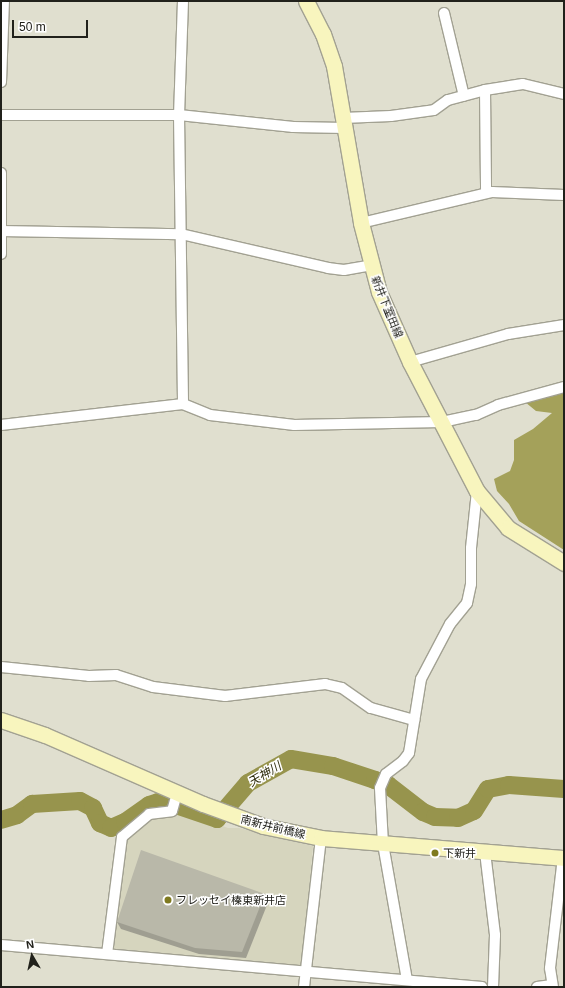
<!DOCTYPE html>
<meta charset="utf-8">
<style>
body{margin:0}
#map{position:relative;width:565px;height:988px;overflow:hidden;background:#e0dfcf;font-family:Helvetica,"Noto Sans JP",sans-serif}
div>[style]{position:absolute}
.built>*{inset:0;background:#d6d5be}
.forest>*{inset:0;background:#a4a15a}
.river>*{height:18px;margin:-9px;padding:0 9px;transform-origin:9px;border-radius:9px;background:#97944d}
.roads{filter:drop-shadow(1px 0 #a2a192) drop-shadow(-1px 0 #a2a192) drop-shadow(0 1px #a2a192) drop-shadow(0 -1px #a2a192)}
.street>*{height:10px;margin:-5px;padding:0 5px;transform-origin:5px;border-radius:5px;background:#fff}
.secondary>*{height:15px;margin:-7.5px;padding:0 7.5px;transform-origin:7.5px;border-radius:7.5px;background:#f8f5be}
.wall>*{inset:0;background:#9f9e91}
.shaded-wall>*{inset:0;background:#828176;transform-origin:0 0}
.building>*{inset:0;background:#b9b8a9}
.dots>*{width:11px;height:11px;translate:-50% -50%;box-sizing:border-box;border:2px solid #fff;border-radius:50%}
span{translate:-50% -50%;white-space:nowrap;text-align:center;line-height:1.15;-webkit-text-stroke:3px #fff;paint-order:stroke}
.street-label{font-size:11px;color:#21211b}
.poi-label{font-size:11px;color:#21211b}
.left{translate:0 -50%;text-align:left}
.water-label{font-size:12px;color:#323010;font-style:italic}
.frame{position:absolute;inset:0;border:2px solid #21211b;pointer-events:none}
.north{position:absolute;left:12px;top:936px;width:40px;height:40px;-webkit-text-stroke:3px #fff;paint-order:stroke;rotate:351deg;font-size:11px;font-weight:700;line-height:16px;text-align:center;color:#21211b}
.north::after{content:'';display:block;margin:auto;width:14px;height:18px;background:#21211b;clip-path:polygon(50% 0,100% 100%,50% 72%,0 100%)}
.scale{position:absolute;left:12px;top:20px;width:76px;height:18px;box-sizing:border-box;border:2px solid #21211b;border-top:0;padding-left:5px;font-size:12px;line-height:14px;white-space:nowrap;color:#21211b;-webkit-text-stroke:3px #fff;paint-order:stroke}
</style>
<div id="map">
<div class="built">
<i style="clip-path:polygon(175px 809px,228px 828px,239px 828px,313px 846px,302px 967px,116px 953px,112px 949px,124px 841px,143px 822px)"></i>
</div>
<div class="forest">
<i style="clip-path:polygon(564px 390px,564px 550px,519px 521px,509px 504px,497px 491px,494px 479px,510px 471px,514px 460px,514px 440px,533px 429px,552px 413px,536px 411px,525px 402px)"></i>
</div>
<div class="river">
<i style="left:1px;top:820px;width:17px;rotate:-17deg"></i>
<i style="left:17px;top:815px;width:19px;rotate:-36deg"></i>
<i style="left:32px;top:804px;width:48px;rotate:-3.6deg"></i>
<i style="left:80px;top:801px;width:15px;rotate:28deg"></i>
<i style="left:93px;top:808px;width:17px;rotate:65deg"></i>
<i style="left:100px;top:823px;width:12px;rotate:24deg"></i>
<i style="left:111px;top:828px;width:15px;rotate:-23deg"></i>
<i style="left:125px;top:822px;width:29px;rotate:-35deg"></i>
<i style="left:149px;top:805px;width:9px;rotate:-18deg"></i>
<i style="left:158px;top:802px;width:9px"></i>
<i style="left:167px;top:802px;width:53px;rotate:18.8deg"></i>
<i style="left:217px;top:819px;width:48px;rotate:-49.3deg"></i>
<i style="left:248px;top:783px;width:49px;rotate:-29.2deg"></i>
<i style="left:291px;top:759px;width:43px;rotate:9.5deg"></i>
<i style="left:333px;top:766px;width:44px;rotate:18.4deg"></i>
<i style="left:375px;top:780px;width:14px;rotate:21deg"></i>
<i style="left:388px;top:785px;width:44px;rotate:37.6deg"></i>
<i style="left:423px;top:812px;width:13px;rotate:23deg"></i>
<i style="left:435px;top:817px;width:23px;rotate:2deg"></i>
<i style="left:458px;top:818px;width:17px;rotate:-24deg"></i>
<i style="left:474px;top:811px;width:26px;rotate:-58deg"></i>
<i style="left:488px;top:789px;width:21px;rotate:-11deg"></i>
<i style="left:509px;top:785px;width:55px;rotate:4.2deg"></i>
</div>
<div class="roads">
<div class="street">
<i style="left:183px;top:1px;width:114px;rotate:92deg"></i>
<i style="left:179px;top:115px;width:289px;rotate:89.2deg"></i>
<i style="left:444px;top:13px;width:85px;rotate:76.5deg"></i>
<i style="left:1px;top:82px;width:81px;rotate:-87.9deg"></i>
<i style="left:485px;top:90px;width:103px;rotate:89.4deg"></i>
<i style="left:1px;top:115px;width:178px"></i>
<i style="left:179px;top:115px;width:115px;rotate:6deg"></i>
<i style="left:293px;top:127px;width:52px;rotate:1.1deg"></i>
<i style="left:343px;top:118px;width:48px;rotate:-2.4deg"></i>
<i style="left:391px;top:116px;width:43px;rotate:-7.9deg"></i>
<i style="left:434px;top:110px;width:17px;rotate:-36deg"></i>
<i style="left:448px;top:100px;width:38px;rotate:-15deg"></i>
<i style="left:485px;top:90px;width:38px;rotate:-9deg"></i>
<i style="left:523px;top:84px;width:42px;rotate:13.7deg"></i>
<i style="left:1px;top:173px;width:81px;rotate:90deg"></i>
<i style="left:361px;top:223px;width:135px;rotate:-13.3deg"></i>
<i style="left:492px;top:192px;width:72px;rotate:2.4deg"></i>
<i style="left:1px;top:231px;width:180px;rotate:1deg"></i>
<i style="left:181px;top:234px;width:151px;rotate:13deg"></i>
<i style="left:328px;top:268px;width:16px;rotate:7deg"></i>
<i style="left:344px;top:270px;width:27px;rotate:-10deg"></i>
<i style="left:410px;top:362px;width:102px;rotate:-15.9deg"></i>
<i style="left:508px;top:334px;width:57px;rotate:-9.1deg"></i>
<i style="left:1px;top:425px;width:183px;rotate:-6.6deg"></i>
<i style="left:183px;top:404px;width:29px;rotate:22deg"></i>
<i style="left:210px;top:415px;width:85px;rotate:6.8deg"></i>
<i style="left:294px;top:425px;width:148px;rotate:-1.2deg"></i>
<i style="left:442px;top:422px;width:35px;rotate:-12deg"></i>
<i style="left:476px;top:415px;width:24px;rotate:-24deg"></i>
<i style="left:498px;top:405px;width:68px;rotate:-15.3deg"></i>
<i style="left:1px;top:667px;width:88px;rotate:5.8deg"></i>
<i style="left:89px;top:676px;width:27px;rotate:-2deg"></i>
<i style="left:116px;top:675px;width:39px;rotate:18deg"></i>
<i style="left:153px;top:687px;width:73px;rotate:7.1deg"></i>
<i style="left:225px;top:696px;width:101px;rotate:-6.8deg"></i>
<i style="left:325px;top:684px;width:17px;rotate:13deg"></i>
<i style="left:342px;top:688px;width:35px;rotate:35deg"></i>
<i style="left:371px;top:708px;width:45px;rotate:15.6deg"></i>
<i style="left:485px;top:852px;width:84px;rotate:83.1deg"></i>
<i style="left:495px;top:935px;width:52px;rotate:92.2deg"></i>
<i style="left:1px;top:945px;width:483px;rotate:5deg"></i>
<i style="left:107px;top:954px;width:118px;rotate:-82.7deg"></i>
<i style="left:122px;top:837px;width:35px;rotate:-40deg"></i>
<i style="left:149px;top:814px;width:23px;rotate:-7deg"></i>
<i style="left:172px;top:811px;width:19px;rotate:-74deg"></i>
<i style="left:407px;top:980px;width:138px;rotate:-100deg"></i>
<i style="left:383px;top:844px;width:56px;rotate:-93.1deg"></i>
<i style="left:380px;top:788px;width:15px;rotate:-67deg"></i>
<i style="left:386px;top:774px;width:21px;rotate:-37deg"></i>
<i style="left:403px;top:761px;width:10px;rotate:-53deg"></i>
<i style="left:409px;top:753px;width:75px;rotate:-80.8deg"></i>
<i style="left:421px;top:679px;width:62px;rotate:-62.2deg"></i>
<i style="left:450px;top:624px;width:27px;rotate:-51deg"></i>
<i style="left:467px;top:603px;width:19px;rotate:-78deg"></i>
<i style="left:471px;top:584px;width:36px;rotate:-90deg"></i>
<i style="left:471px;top:548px;width:57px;rotate:-84deg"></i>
<i style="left:304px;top:987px;width:150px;rotate:-83.5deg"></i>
<i style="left:537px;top:987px;width:15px;rotate:-8deg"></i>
<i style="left:553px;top:987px;width:19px;rotate:-99deg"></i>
<i style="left:550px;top:968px;width:111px;rotate:-83.3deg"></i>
</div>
<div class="secondary">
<i style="left:306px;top:1px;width:37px;rotate:63deg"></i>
<i style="left:323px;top:34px;width:34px;rotate:71deg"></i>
<i style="left:334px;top:66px;width:159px;rotate:80.2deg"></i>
<i style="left:361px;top:223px;width:71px;rotate:75.4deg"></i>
<i style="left:379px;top:292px;width:77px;rotate:66.1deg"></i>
<i style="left:410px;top:362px;width:145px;rotate:62.6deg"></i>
<i style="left:477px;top:491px;width:48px;rotate:50deg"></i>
<i style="left:508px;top:528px;width:66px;rotate:32deg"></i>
<i style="left:1px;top:720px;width:46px;rotate:18.8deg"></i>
<i style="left:45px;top:735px;width:172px;rotate:23.6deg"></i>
<i style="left:203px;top:804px;width:64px;rotate:20.1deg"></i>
<i style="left:263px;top:826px;width:59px;rotate:11.7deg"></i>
<i style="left:321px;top:838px;width:244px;rotate:4.7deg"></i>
</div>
</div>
<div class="wall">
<i style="clip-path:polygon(269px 900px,246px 958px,199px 954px,121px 929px,117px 922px)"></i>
</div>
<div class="shaded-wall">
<i style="left:265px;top:894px;width:7px;height:62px;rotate:56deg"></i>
</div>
<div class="building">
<i style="clip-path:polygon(141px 850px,265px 894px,242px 952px,195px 948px,117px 922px)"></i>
</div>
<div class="dots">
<i style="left:435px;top:853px;background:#7f7a20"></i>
<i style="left:168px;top:900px;background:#7f7a20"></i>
</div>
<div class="street-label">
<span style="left:387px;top:307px;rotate:68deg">新井下室田線</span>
<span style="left:273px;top:827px;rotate:14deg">南新井前橋線</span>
</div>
<div class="poi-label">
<span class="left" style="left:443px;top:853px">下新井</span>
<span class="left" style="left:176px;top:900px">フレッセイ榛東新井店</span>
</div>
<div class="water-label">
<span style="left:265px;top:775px;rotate:-31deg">天神川</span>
</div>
<div class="frame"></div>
<div class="north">N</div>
<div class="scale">50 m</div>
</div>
